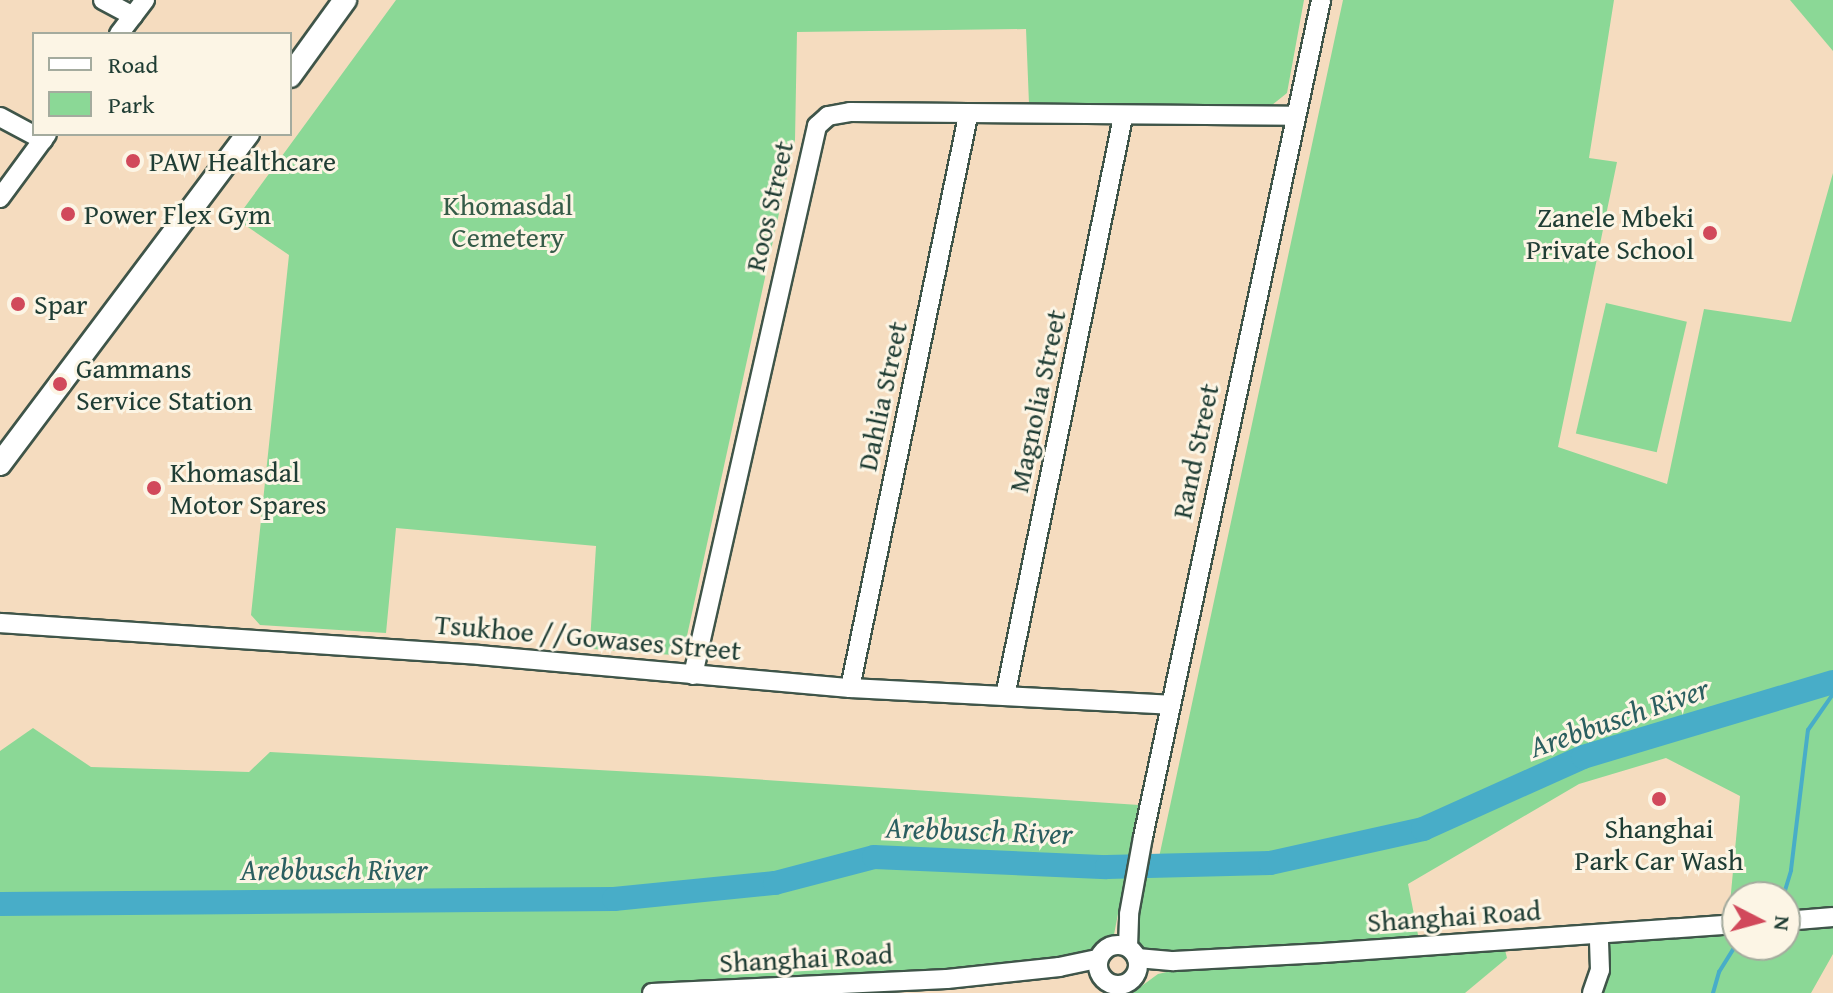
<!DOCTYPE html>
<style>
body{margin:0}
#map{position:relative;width:1833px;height:993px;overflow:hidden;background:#f5dcbf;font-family:"Gentium Book Plus",serif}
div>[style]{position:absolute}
.green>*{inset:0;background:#8bd896;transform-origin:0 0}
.stream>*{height:4px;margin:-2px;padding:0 2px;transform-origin:2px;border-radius:2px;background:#48adc8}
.river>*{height:24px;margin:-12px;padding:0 12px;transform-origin:12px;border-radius:12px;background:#48adc8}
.roads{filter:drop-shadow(2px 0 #3f5549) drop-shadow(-2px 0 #3f5549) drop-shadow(0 2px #3f5549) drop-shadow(0 -2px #3f5549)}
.minor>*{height:18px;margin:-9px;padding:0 9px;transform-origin:9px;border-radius:9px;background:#fff}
.minor>.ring{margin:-9px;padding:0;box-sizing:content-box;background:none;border:18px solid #fff;border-radius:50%}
.major>*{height:22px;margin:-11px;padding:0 11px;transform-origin:11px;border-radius:11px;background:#fff}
.dots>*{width:22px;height:22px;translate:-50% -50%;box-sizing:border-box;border:4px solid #fcf5e5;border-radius:50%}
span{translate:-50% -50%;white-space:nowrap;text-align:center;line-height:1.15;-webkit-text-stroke:6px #fcf5e5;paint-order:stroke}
.poi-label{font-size:28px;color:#1f3d34}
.left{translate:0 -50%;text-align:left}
.right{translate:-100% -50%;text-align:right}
.park-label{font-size:28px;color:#355c48}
.street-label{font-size:28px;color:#1f3d34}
.water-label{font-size:30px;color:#2b5f60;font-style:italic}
.legend{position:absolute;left:32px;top:32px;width:260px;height:104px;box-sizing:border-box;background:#fcf5e5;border:2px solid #a4ab9e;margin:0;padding:10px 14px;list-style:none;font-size:24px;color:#1f3d34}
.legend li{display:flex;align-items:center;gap:16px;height:40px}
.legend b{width:40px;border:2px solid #a4ab9e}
.north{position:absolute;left:1721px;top:881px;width:80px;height:80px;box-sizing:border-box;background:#fcf5e5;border:2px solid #a4ab9e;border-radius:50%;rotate:96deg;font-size:22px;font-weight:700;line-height:32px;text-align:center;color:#1f3d34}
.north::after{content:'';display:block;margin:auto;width:28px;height:36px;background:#d1495b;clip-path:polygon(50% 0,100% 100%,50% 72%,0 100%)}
</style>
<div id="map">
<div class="green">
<i style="clip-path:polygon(396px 0,1304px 0,1287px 93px,1272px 105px,1253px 107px,1029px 104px,1026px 29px,797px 32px,795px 140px,685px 645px,673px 655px,593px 649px,590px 642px,596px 546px,396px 528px,386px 633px,260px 625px,251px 615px,289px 255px,236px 219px)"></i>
<i style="clip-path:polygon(evenodd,1343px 0,1614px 0,1589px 158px,1617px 162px,1558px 447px,1667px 484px,1704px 309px,1791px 322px,1833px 173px,1833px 681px,1627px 743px,1833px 682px,1833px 954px,1811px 993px,1592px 993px,1599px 935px,1728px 925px,1740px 796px,1666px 758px,1579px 784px,1408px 884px,1420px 945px,1137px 958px,1129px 914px,1139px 866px,1270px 863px,1423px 829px,1541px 776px,1422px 828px,1265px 861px,1158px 862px,1343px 0,1737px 897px,1785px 897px,1785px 945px,1737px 945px,1737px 897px)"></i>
<i style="clip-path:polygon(1790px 0,1833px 0,1833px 51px)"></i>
<i style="left:1606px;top:303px;width:83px;height:134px;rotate:13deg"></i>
<i style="clip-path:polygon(33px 728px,91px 767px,249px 772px,270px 752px,707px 776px,1139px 805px,1112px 945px,1098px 959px,652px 993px,0 993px,0 751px)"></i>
<i style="clip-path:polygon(1505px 950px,1507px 958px,1465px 993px,1132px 993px,1158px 974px,1175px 970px)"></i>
</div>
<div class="stream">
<i style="left:1783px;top:897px;width:28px;rotate:-73deg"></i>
<i style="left:1791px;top:870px;width:141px;rotate:-83.1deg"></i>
<i style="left:1808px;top:730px;width:44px;rotate:-55.2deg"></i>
<i style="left:1713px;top:993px;width:22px;rotate:-74deg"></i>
<i style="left:1719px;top:972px;width:34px;rotate:-58deg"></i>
</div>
<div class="river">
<i style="left:0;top:904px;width:614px;rotate:-0.47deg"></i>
<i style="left:614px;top:899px;width:162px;rotate:-5.7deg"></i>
<i style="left:775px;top:883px;width:102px;rotate:-14.7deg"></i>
<i style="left:874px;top:857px;width:233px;rotate:2.5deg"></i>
<i style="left:1107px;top:867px;width:163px;rotate:-1.4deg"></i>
<i style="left:1270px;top:863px;width:157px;rotate:-12.5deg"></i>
<i style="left:1423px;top:829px;width:175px;rotate:-24.2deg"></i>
<i style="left:1583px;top:757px;width:261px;rotate:-16.7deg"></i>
</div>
<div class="roads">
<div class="minor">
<i style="left:103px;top:0;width:34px;rotate:28deg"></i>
<i style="left:119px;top:34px;width:43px;rotate:-52.6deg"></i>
<i style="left:0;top:117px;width:49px;rotate:28.1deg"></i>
<i style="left:0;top:198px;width:79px;rotate:-53.7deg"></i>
<i style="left:0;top:623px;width:480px;rotate:3.8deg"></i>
<i style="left:479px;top:655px;width:372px;rotate:5.1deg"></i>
<i style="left:850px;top:688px;width:321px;rotate:3deg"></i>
<i style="left:693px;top:675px;width:563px;rotate:-77.27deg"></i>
<i style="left:817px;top:126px;width:15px;rotate:-42deg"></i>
<i style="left:828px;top:116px;width:22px;rotate:-10deg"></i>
<i style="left:850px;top:112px;width:444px;rotate:0.5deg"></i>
<i style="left:850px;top:688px;width:584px;rotate:-78.34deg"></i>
<i style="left:1005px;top:696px;width:591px;rotate:-78.48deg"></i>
<i style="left:1785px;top:921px;width:48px;rotate:-4.8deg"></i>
<i class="ring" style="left:1098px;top:945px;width:22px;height:22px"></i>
<i style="left:1128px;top:947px;width:33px;rotate:-88deg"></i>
<i style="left:1129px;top:914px;width:78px;rotate:-79.7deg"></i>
<i style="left:1143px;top:837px;width:856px;rotate:-77.99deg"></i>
<i style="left:1137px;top:958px;width:37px;rotate:5deg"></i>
<i style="left:1174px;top:961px;width:149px;rotate:-3.1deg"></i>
<i style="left:1323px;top:953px;width:415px;rotate:-4deg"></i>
<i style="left:652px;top:993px;width:295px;rotate:-2.7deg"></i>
<i style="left:947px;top:979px;width:113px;rotate:-6.1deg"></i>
<i style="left:1059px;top:967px;width:40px;rotate:-12deg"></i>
<i style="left:1592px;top:993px;width:24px;rotate:-71deg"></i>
<i style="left:1600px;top:970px;width:35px;rotate:-92deg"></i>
</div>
<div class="major">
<i style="left:290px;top:76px;width:94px;rotate:-54.1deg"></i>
<i style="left:0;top:464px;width:413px;rotate:-53.1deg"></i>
</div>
</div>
<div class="dots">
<i style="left:133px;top:161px;background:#d1495b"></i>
<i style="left:68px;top:214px;background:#d1495b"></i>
<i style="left:1710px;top:233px;background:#d1495b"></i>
<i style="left:18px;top:304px;background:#d1495b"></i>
<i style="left:60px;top:384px;background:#d1495b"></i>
<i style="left:154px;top:488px;background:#d1495b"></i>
<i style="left:1659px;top:799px;background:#d1495b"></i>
</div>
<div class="poi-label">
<span class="left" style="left:149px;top:161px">PAW Healthcare</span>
<span class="left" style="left:84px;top:214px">Power Flex Gym</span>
<span class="right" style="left:1694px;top:233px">Zanele Mbeki<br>Private School</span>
<span class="left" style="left:34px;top:304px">Spar</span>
<span class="left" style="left:76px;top:384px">Gammans<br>Service Station</span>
<span class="left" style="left:170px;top:488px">Khomasdal<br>Motor Spares</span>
<span style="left:1659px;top:844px">Shanghai<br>Park Car Wash</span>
</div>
<div class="park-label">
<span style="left:508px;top:221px">Khomasdal<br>Cemetery</span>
</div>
<div class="street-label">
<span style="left:769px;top:206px;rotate:-77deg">Roos Street</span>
<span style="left:882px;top:396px;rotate:-78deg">Dahlia Street</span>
<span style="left:1037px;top:401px;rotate:-78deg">Magnolia Street</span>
<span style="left:1195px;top:451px;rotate:-78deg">Rand Street</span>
<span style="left:588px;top:637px;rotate:5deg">Tsukhoe //Gowases Street</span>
<span style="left:1454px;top:916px;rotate:-4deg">Shanghai Road</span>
<span style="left:806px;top:958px;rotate:-3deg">Shanghai Road</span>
</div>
<div class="water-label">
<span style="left:1619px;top:717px;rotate:-19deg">Arebbusch River</span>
<span style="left:979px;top:830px;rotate:2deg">Arebbusch River</span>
<span style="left:334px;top:869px">Arebbusch River</span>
</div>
<ul class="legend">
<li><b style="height:10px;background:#fff"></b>Road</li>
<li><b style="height:22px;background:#8bd896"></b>Park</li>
</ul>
<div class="north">N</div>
</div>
